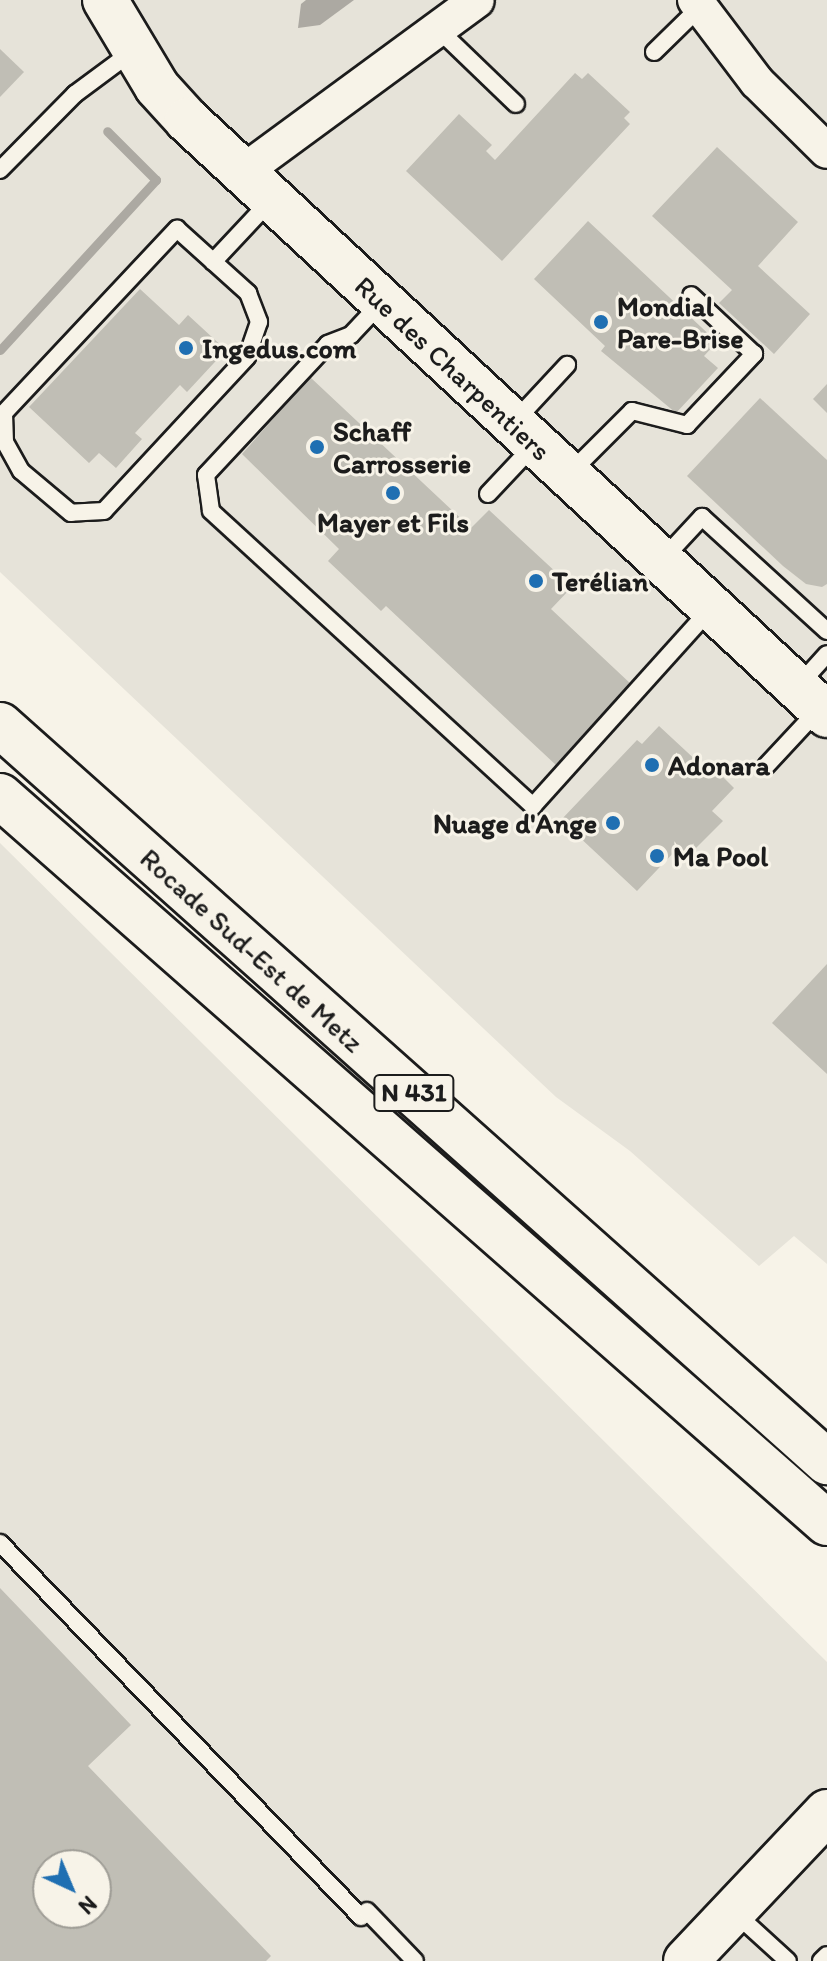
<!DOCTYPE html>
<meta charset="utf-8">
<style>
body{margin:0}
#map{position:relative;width:827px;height:1961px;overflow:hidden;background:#f7f3e8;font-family:Itim,sans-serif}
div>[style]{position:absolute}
.built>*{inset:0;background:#e6e3d9}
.water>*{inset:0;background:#aca9a2}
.stream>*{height:9px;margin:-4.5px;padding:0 4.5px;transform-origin:4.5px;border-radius:4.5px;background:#aca9a2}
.building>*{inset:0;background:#c0beb5}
.roads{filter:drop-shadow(2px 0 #1c1c1c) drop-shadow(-2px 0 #1c1c1c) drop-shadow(0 2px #1c1c1c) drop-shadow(0 -2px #1c1c1c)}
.lane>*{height:16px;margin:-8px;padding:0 8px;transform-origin:8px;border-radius:8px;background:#f7f3e8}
.street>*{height:34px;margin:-17px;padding:0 17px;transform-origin:17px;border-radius:17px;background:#f7f3e8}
.secondary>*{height:44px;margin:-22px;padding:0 22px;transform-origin:22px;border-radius:22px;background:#f7f3e8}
.highway>*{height:44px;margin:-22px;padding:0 22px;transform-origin:22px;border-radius:22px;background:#f7f3e8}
.dots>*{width:22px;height:22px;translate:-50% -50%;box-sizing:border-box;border:4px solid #f7f3e8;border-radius:50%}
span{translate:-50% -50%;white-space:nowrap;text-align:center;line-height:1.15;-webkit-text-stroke:6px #f7f3e8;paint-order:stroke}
.shield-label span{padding:2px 6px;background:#f7f3e8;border:2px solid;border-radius:6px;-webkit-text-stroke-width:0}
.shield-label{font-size:26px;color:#1c1c1c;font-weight:700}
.poi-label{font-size:28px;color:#1c1c1c;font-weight:700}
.left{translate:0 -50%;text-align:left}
.right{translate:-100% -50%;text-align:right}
.street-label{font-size:28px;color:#1c1c1c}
.north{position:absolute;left:32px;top:1849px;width:80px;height:80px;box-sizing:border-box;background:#f7f3e8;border:2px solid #9f9d96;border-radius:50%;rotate:136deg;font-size:22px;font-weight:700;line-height:32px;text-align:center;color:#1c1c1c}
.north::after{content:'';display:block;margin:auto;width:28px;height:36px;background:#1f6fb2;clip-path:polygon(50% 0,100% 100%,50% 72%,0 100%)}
</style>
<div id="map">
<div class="built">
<i style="clip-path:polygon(0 0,827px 0,827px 1264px,794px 1236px,759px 1266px,630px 1151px,556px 1097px,0 572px)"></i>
<i style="clip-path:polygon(evenodd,0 843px,827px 1662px,827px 1961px,0 1961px,0 843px,48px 1865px,96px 1865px,96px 1913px,48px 1913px,48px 1865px)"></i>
</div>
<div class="water">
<i style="clip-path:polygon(306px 0,354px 0,320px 25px,298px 28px,301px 4px)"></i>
</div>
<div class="stream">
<i style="left:0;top:350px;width:231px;rotate:-47.5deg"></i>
<i style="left:156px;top:180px;width:69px;rotate:-135deg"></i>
</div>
<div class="building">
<i style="clip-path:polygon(0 49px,24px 72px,0 97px)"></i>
<i style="clip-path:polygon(575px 73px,582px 79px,588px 73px,630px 112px,624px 118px,630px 124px,502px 261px,406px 171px,459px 114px,492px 145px,486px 151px,495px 160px)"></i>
<i style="clip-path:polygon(717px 147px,798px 222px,758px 266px,810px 314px,774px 354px,719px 303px,732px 290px,652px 216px)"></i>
<i style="clip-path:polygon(588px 221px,717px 342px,704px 356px,718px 368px,676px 413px,601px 351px,605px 346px,534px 279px)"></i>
<i style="clip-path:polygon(140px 289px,179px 325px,188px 315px,226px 350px,187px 392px,180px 385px,135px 433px,142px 439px,116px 468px,99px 453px,89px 463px,29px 407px)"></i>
<i style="clip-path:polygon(310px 377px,471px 528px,489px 510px,572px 587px,551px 609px,632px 685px,557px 766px,386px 606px,381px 611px,328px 561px,339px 549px,242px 454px)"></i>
<i style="clip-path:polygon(827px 384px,827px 413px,813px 399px)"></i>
<i style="clip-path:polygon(760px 398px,827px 460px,827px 584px,822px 587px,806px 584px,783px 566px,687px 476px)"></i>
<i style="clip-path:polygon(659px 726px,714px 777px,718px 772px,734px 788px,712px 811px,723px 821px,687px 857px,678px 848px,637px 891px,561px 820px,637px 740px,642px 744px)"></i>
<i style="clip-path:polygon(827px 964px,827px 1074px,772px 1023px)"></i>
<i style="clip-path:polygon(evenodd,0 1588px,131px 1725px,88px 1766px,271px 1956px,266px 1961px,0 1961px,0 1588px,48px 1865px,96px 1865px,96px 1913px,48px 1913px,48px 1865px)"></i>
</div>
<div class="roads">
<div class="lane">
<i style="left:438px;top:29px;width:108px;rotate:43.9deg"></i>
<i style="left:654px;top:52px;width:64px;rotate:-44.4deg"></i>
<i style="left:0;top:170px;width:107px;rotate:-45.4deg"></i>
<i style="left:75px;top:94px;width:72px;rotate:-36.6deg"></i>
<i style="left:177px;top:229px;width:96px;rotate:42deg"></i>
<i style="left:248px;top:293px;width:31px;rotate:69deg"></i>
<i style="left:259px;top:322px;width:37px;rotate:109deg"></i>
<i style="left:247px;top:357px;width:210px;rotate:132.9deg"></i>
<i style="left:104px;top:511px;width:33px;rotate:177deg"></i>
<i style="left:71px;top:513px;width:65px;rotate:-140deg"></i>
<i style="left:21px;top:471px;width:33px;rotate:-119deg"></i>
<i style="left:5px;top:442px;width:29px;rotate:-92deg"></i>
<i style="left:4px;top:413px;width:253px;rotate:-46.8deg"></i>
<i style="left:213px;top:262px;width:85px;rotate:-46.9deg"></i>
<i style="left:381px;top:303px;width:44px;rotate:133.2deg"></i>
<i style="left:351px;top:335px;width:25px;rotate:159deg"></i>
<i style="left:328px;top:344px;width:179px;rotate:133deg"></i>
<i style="left:206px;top:475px;width:36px;rotate:82deg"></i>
<i style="left:211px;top:511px;width:437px;rotate:42.5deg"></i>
<i style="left:533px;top:806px;width:266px;rotate:-48deg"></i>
<i style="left:514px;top:422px;width:78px;rotate:-47.1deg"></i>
<i style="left:569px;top:474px;width:89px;rotate:-45deg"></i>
<i style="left:632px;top:411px;width:57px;rotate:14.3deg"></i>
<i style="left:687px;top:425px;width:98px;rotate:-46.7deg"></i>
<i style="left:754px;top:354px;width:86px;rotate:-136.9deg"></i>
<i style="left:488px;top:494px;width:67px;rotate:-46.8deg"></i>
<i style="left:662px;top:560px;width:59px;rotate:-47.1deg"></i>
<i style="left:702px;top:517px;width:169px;rotate:42.4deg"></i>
<i style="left:798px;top:686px;width:43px;rotate:-47.8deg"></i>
<i style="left:766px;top:766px;width:76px;rotate:-47.1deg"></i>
<i style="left:0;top:1543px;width:520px;rotate:46.01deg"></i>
<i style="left:367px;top:1911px;width:69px;rotate:46.2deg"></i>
<i style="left:733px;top:1911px;width:74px;rotate:42.3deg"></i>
<i style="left:821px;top:1961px;width:8px;rotate:-45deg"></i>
</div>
<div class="street">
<i style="left:695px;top:0;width:103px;rotate:52.9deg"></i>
<i style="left:757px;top:82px;width:98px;rotate:44.6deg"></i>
<i style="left:243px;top:172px;width:290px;rotate:-36.3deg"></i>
</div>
<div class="secondary">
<i style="left:105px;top:0;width:101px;rotate:59.1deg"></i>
<i style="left:157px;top:87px;width:45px;rotate:47.7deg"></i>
<i style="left:187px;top:120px;width:874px;rotate:42.91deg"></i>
<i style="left:686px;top:1961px;width:205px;rotate:-46.6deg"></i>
</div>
<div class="highway">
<i style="left:0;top:725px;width:1108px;rotate:41.71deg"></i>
<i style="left:0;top:796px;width:1101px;rotate:41.32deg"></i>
</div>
</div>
<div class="dots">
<i style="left:601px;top:322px;background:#1f6fb2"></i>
<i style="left:186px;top:348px;background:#1f6fb2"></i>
<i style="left:317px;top:447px;background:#1f6fb2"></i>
<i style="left:393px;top:493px;background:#1f6fb2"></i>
<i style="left:536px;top:581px;background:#1f6fb2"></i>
<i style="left:652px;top:765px;background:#1f6fb2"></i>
<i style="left:613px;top:823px;background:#1f6fb2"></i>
<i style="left:657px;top:856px;background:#1f6fb2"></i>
</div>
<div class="shield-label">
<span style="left:414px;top:1093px">N 431</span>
</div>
<div class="poi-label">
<span class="left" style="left:617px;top:322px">Mondial<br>Pare-Brise</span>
<span class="left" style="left:202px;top:348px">Ingedus.com</span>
<span class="left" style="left:333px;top:447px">Schaff<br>Carrosserie</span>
<span style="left:393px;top:522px">Mayer et Fils</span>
<span class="left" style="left:552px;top:581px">Terélian</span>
<span class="left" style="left:668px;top:765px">Adonara</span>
<span class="right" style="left:597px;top:823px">Nuage d'Ange</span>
<span class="left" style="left:673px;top:856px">Ma Pool</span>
</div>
<div class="street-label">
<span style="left:453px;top:368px;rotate:43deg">Rue des Charpentiers</span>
<span style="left:252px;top:950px;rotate:42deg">Rocade Sud-Est de Metz</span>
</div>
<div class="north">N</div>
</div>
